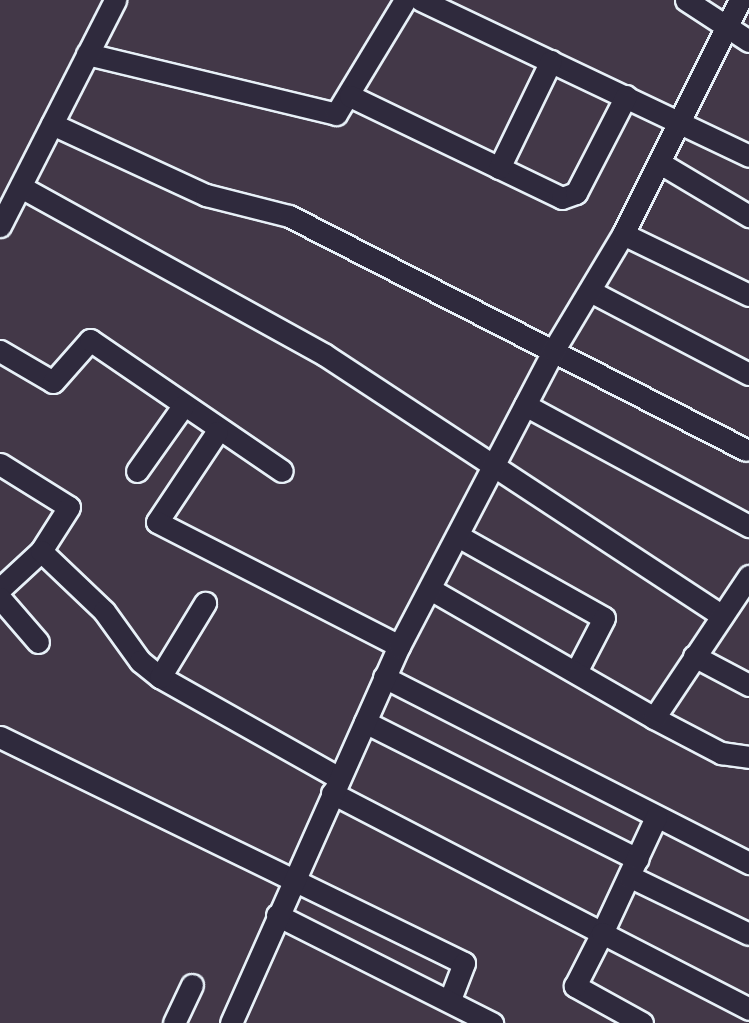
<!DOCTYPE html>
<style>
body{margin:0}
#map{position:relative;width:749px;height:1023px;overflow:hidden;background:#433848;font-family:Sriracha,sans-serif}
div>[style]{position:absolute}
.roads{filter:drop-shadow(2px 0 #e8f1f8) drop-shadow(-2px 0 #e8f1f8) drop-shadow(0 2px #e8f1f8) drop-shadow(0 -2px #e8f1f8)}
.minor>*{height:21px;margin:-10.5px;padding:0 10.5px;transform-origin:10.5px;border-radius:10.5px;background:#2f2a3d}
span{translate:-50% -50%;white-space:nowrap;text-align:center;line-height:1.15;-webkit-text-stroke:5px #2f2a3d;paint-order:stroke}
</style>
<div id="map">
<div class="roads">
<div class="minor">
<i style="left:421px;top:0;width:363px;rotate:25.4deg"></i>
<i style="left:686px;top:0;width:75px;rotate:33.1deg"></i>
<i style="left:87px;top:54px;width:256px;rotate:13.5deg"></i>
<i style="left:336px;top:114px;width:133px;rotate:-58.8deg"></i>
<i style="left:350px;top:96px;width:235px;rotate:25.7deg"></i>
<i style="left:562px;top:198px;width:15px;rotate:-20deg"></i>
<i style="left:576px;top:193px;width:109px;rotate:-62.7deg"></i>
<i style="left:52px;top:124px;width:170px;rotate:24.8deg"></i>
<i style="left:206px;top:195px;width:86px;rotate:14.2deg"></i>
<i style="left:289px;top:216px;width:513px;rotate:27.11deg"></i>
<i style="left:660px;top:163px;width:104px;rotate:30.8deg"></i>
<i style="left:499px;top:168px;width:119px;rotate:-64.1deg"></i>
<i style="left:21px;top:187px;width:347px;rotate:28.9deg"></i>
<i style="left:325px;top:355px;width:475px;rotate:33.3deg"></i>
<i style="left:0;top:226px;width:254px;rotate:-63deg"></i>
<i style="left:623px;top:234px;width:140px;rotate:25.8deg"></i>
<i style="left:590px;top:291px;width:179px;rotate:27.6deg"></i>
<i style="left:0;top:351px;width:61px;rotate:30.3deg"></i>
<i style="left:53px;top:382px;width:56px;rotate:-48.6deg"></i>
<i style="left:90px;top:340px;width:232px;rotate:34.3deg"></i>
<i style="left:525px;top:405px;width:255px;rotate:28.4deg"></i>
<i style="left:217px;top:432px;width:108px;rotate:123.7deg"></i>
<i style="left:157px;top:522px;width:272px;rotate:27.1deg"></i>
<i style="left:0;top:464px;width:81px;rotate:31.9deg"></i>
<i style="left:69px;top:507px;width:52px;rotate:122.5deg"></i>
<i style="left:41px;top:551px;width:56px;rotate:137.2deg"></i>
<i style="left:137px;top:471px;width:80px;rotate:-54.7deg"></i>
<i style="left:458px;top:536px;width:167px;rotate:29.3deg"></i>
<i style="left:604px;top:618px;width:61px;rotate:117.4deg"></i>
<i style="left:41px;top:551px;width:87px;rotate:43.6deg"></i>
<i style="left:104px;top:611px;width:62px;rotate:54.2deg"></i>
<i style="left:140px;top:661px;width:26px;rotate:39deg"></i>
<i style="left:160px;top:677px;width:206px;rotate:29.4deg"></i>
<i style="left:430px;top:589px;width:258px;rotate:29.9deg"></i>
<i style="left:654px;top:718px;width:76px;rotate:27.6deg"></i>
<i style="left:721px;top:753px;width:28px;rotate:8deg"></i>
<i style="left:0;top:598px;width:58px;rotate:49.2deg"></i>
<i style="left:694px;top:656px;width:62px;rotate:27.8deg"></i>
<i style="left:160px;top:677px;width:87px;rotate:-58.7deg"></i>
<i style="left:384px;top:677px;width:410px;rotate:27deg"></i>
<i style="left:654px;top:718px;width:171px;rotate:-56.2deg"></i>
<i style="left:365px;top:722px;width:305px;rotate:26.7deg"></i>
<i style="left:0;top:737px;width:516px;rotate:25.97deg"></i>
<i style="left:464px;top:963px;width:40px;rotate:111deg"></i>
<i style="left:332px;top:793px;width:304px;rotate:27.4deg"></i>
<i style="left:602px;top:933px;width:128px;rotate:-65deg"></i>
<i style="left:629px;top:876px;width:133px;rotate:25.8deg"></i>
<i style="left:277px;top:915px;width:241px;rotate:26.7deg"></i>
<i style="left:174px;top:1023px;width:42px;rotate:-64.7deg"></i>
<i style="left:231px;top:1023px;width:413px;rotate:-66deg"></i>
<i style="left:399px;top:646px;width:333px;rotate:-62.4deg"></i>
<i style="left:553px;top:351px;width:136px;rotate:-59.1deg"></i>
<i style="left:623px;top:234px;width:262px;rotate:-63.4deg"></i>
<i style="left:642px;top:1023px;width:77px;rotate:-151.1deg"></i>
<i style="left:575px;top:986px;width:59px;rotate:-63deg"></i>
<i style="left:602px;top:933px;width:165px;rotate:27.3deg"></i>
</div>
</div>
</div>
